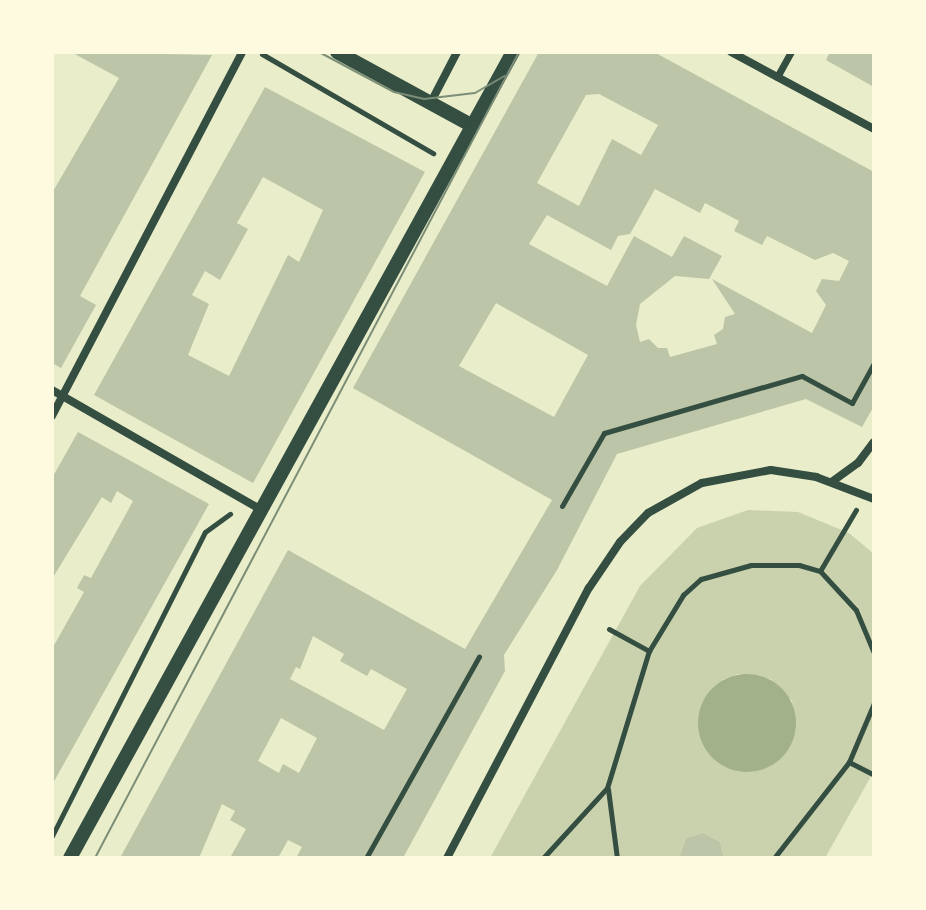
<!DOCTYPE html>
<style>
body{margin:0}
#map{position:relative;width:926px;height:910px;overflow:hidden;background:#e9edc9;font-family:"Alegreya Sans",sans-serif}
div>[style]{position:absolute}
.green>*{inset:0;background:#cad2ad}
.water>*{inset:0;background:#a3b18a}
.round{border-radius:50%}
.building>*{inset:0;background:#bcc5a7}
.path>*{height:5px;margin:-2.5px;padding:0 2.5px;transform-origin:2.5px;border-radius:2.5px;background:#344e41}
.pedestrian>*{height:7px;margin:-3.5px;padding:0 3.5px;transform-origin:3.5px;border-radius:3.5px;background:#344e41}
.minor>*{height:8px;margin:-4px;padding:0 4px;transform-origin:4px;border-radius:4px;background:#344e41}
.tertiary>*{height:14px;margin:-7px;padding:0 7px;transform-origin:7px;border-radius:7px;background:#344e41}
.tram>*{height:2px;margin:-1px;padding:0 1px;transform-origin:1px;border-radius:1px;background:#7c8e77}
span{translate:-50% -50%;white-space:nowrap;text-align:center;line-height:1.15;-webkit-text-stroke:6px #fefae0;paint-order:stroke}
.frame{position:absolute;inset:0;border:54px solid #fefae0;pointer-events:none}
</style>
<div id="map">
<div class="green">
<i style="clip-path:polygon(evenodd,748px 510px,798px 512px,849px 533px,874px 554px,874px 771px,825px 858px,724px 858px,720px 842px,703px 833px,686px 838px,679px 858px,490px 858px,640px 586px,697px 528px,748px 510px,738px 674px,770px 679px,792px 701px,796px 731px,722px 680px,738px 674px)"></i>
</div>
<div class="water">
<i class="round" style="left:698px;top:674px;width:98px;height:98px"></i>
</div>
<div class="building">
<i style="clip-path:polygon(71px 52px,212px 55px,80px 296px,96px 305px,61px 368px,52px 363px,52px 193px,119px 78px)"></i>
<i style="clip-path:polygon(evenodd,539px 52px,654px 52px,874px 172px,874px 406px,862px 427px,806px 399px,617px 454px,557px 570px,504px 655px,505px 671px,403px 858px,296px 858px,302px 847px,288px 840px,278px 858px,230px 858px,246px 829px,230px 820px,235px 811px,222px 804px,199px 858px,120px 858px,288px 550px,465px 649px,552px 500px,353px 388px,539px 52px,599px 94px,658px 125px,641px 155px,612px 139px,579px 206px,537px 183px,586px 95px,599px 94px,539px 52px,655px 189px,700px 213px,705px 203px,739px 221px,734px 231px,762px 245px,767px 236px,815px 260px,833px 253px,849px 261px,839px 281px,822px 279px,816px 291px,826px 305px,812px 333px,712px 279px,735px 314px,725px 317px,723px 329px,714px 335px,717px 344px,670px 357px,667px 348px,658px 348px,649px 339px,640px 342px,636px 325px,640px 304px,675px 276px,709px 279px,722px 256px,684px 236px,672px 257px,634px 236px,607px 286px,529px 244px,547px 215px,611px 250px,618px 236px,630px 234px,655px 189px,539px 52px,496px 303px,588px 355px,554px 417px,459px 366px,496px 303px,539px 52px,313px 636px,344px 654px,340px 661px,367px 676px,371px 669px,407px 689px,384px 730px,290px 679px,296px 667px,300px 669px,313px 636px,539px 52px,281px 718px,317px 738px,299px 773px,283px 764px,279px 773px,258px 761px,281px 718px)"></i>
<i style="clip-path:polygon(830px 52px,874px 52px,874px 87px,826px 60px)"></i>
<i style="clip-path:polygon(evenodd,265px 87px,425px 172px,253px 483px,94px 395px,265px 87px,263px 177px,323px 210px,299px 262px,288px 255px,229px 376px,188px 355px,209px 304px,192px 295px,205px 271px,220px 280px,248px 229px,237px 223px,263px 177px)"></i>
<i style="clip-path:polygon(78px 432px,209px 504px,52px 785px,52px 649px,84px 592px,77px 588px,84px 575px,91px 578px,133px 501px,117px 491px,111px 503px,102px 497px,52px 579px,52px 478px)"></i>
<i style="clip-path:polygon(703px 833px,720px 842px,724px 858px,679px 858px,686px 838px)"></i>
</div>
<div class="path">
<i style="left:262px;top:54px;width:198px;rotate:30.1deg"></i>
<i style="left:562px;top:506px;width:84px;rotate:-60.1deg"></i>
<i style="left:604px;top:433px;width:206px;rotate:-16.1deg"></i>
<i style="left:802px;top:376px;width:57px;rotate:28.4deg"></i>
<i style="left:852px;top:403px;width:46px;rotate:-61.2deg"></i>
<i style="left:820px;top:571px;width:71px;rotate:-59.5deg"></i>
<i style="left:609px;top:629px;width:46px;rotate:28.8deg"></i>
<i style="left:849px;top:762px;width:28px;rotate:27deg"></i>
<i style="left:608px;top:789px;width:70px;rotate:82.6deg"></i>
<i style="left:52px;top:836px;width:340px;rotate:-63.3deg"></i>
<i style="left:205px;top:532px;width:31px;rotate:-36deg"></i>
<i style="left:366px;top:858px;width:231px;rotate:-60.7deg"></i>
<i style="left:543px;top:858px;width:95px;rotate:-47.6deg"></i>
<i style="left:607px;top:788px;width:143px;rotate:-73deg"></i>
<i style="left:649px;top:651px;width:66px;rotate:-58.7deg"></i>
<i style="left:683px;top:595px;width:24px;rotate:-42deg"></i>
<i style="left:701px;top:579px;width:52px;rotate:-15.6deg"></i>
<i style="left:751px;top:565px;width:48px"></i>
<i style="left:799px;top:565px;width:22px;rotate:16deg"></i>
<i style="left:820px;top:571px;width:53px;rotate:47.3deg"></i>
<i style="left:856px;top:610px;width:47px;rotate:67.3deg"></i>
<i style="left:774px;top:858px;width:122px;rotate:-52deg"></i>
<i style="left:849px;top:762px;width:64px;rotate:-67deg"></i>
</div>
<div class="pedestrian">
<i style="left:777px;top:77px;width:29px;rotate:-61deg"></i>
</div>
<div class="minor">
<i style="left:731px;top:52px;width:162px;rotate:28.3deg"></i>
<i style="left:431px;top:102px;width:56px;rotate:-62.5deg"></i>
<i style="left:52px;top:390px;width:240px;rotate:29.8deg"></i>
<i style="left:52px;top:416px;width:411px;rotate:-62.4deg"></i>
<i style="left:833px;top:481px;width:31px;rotate:-36deg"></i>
<i style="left:858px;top:463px;width:26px;rotate:-53deg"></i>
<i style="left:447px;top:858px;width:305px;rotate:-62.3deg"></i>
<i style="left:589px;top:588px;width:55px;rotate:-56deg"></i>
<i style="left:620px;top:542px;width:40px;rotate:-46deg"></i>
<i style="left:648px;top:513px;width:62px;rotate:-29.1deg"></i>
<i style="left:702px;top:483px;width:70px;rotate:-10.7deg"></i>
<i style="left:771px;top:470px;width:46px;rotate:8.8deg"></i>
<i style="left:816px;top:477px;width:62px;rotate:20.8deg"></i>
</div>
<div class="tertiary">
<i style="left:337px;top:52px;width:153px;rotate:28.6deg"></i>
<i style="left:70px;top:858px;width:920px;rotate:-61.21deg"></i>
</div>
<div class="tram">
<i style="left:319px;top:52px;width:85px;rotate:28.1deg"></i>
<i style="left:394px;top:92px;width:31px;rotate:13deg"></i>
<i style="left:424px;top:99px;width:51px;rotate:-6.7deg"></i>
<i style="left:475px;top:93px;width:34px;rotate:-30deg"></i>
<i style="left:95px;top:858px;width:911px;rotate:-62.25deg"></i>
</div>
<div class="frame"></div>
</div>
